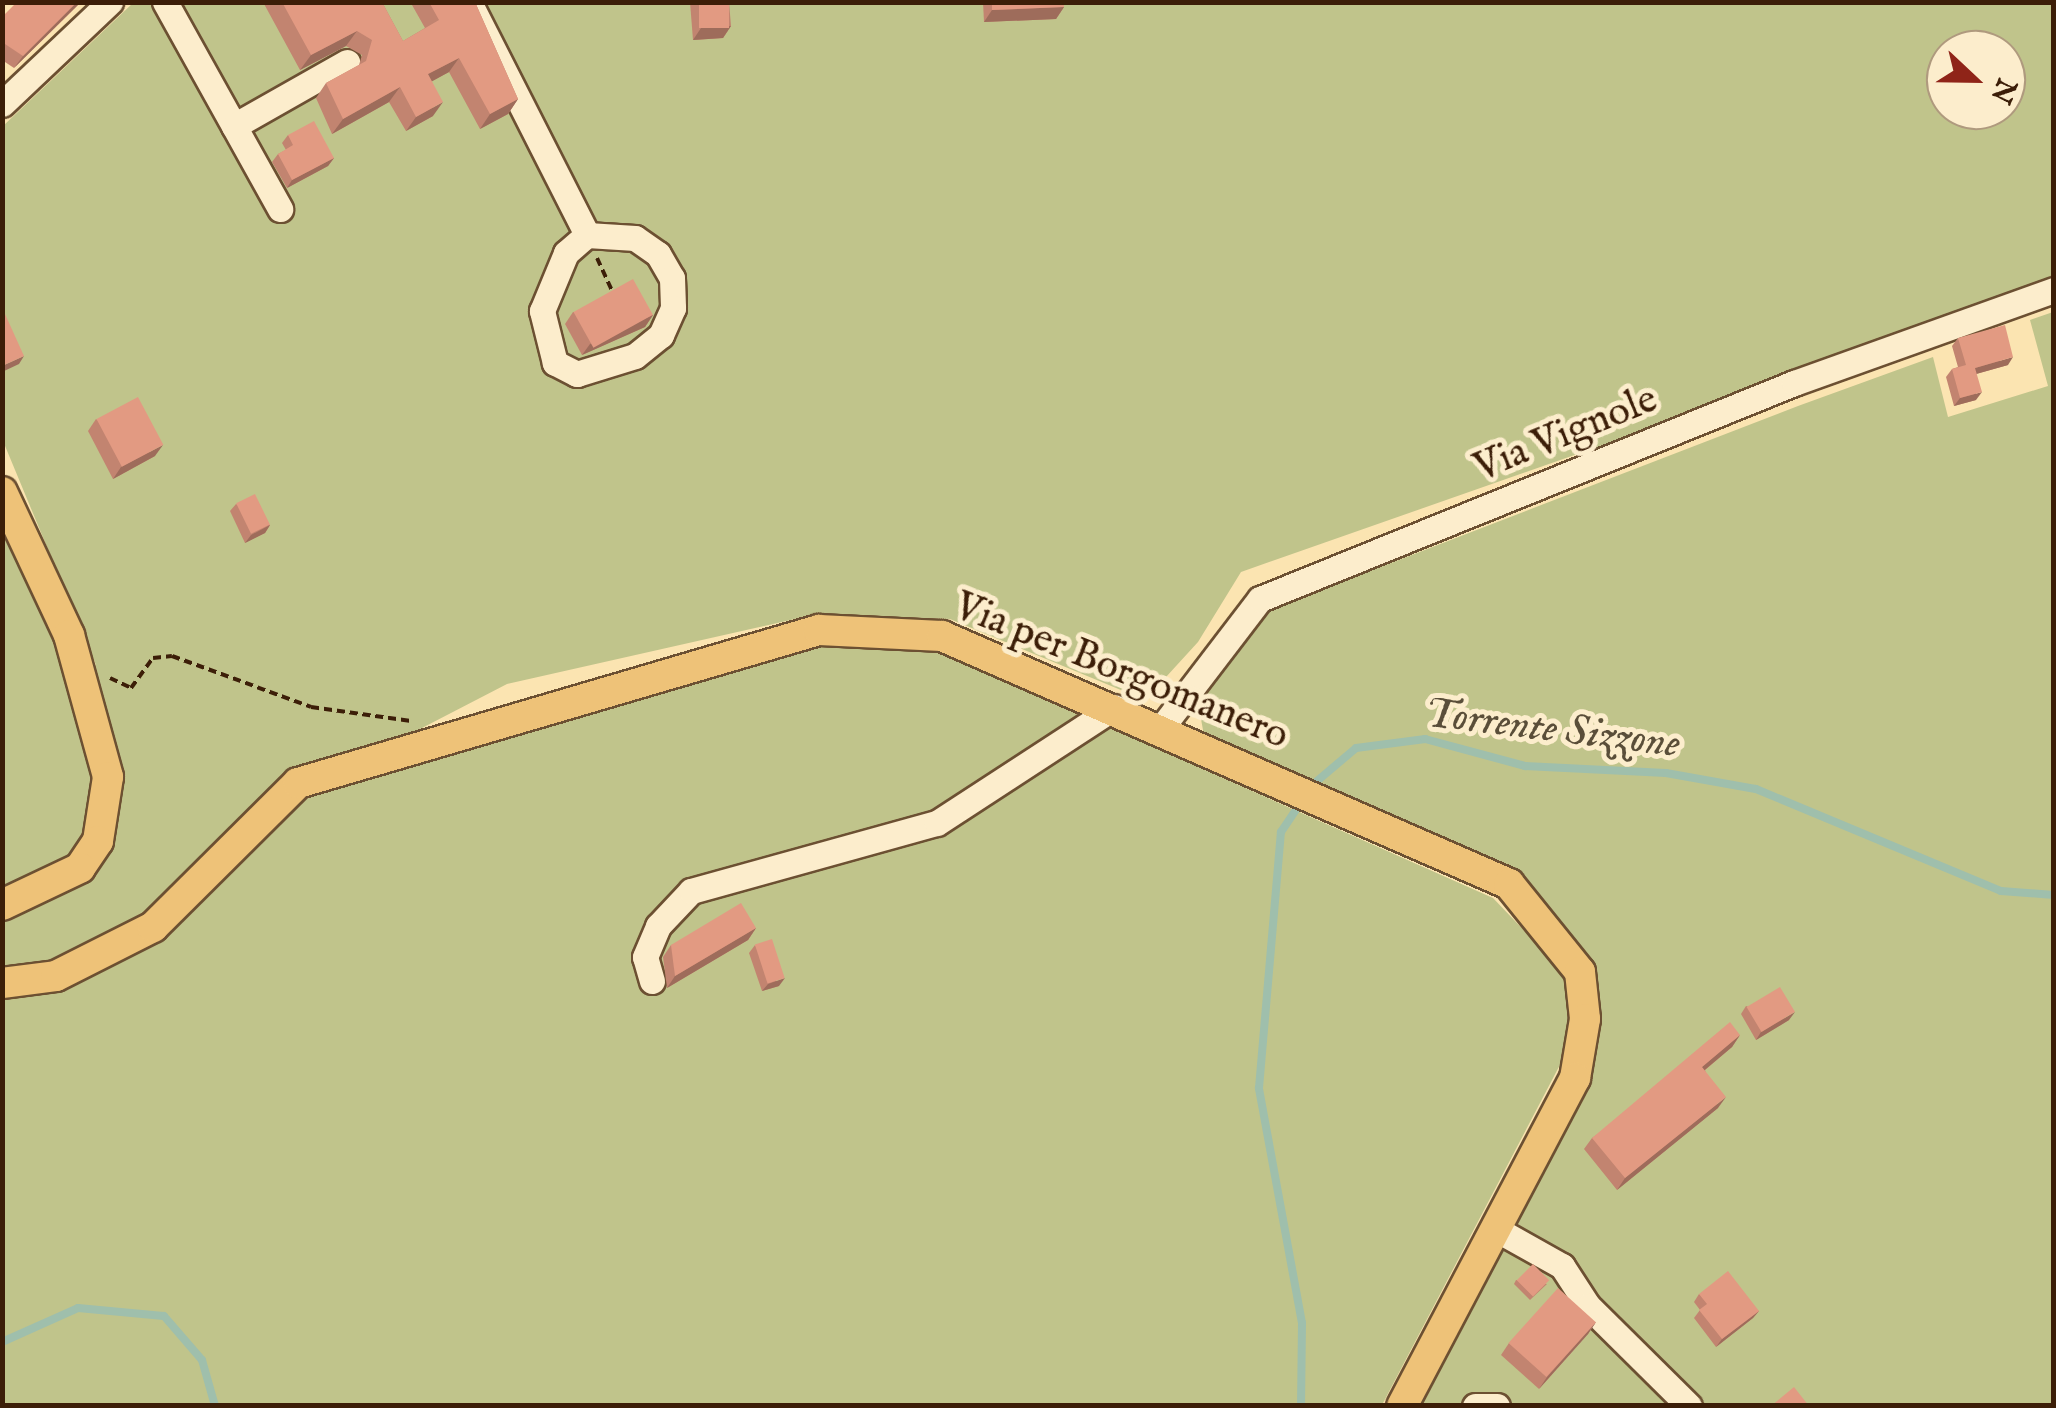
<!DOCTYPE html>
<style>
body{margin:0}
#map{position:relative;width:2056px;height:1408px;overflow:hidden;background:#fbe4b1;font-family:"IM FELL English",serif}
div>[style]{position:absolute}
.green>*{inset:0;background:#c0c48b}
.stream>*{height:8px;margin:-4px;padding:0 4px;transform-origin:4px;border-radius:4px;background:#9fbfac}
.path>*{height:4px;margin-top:-2px;transform-origin:0;background:repeating-linear-gradient(90deg,#3c1e08 0 8px,transparent 0 13px)}
.roads{filter:drop-shadow(2px 0 #6c5032) drop-shadow(-2px 0 #6c5032) drop-shadow(0 2px #6c5032) drop-shadow(0 -2px #6c5032)}
.minor>*{height:25px;margin:-12.5px;padding:0 12.5px;transform-origin:12.5px;border-radius:12.5px;background:#fcedcc}
.major>*{height:30px;margin:-15px;padding:0 15px;transform-origin:15px;border-radius:15px;background:#eec278}
.wall>*{inset:0;background:#c28470}
.shaded-wall>*{inset:0;background:#9e6c5b}
.building>*{inset:0;background:#e29a82;transform-origin:0 0}
span{translate:-50% -50%;white-space:nowrap;text-align:center;line-height:1.15;-webkit-text-stroke:10px #fcedcc;paint-order:stroke}
.street-label{font-size:40px;color:#3c1e08}
.water-label{font-size:42px;color:#5a4e39;font-style:italic}
.frame{position:absolute;inset:0;border:5px solid #3c1e08;pointer-events:none}
.north{position:absolute;left:1926px;top:30px;width:100px;height:100px;box-sizing:border-box;background:#fcedcc;border:2px solid #af9a7e;border-radius:50%;rotate:112deg;font-size:28px;font-weight:700;line-height:40px;text-align:center;color:#3c1e08}
.north::after{content:'';display:block;margin:auto;width:35px;height:45px;background:#8f2418;clip-path:polygon(50% 0,100% 100%,50% 72%,0 100%)}
</style>
<div id="map">
<div class="green">
<i style="clip-path:polygon(evenodd,133px 3px,2053px 3px,2053px 287px,1241px 572px,1198px 642px,1145px 700px,950px 619px,817px 614px,507px 684px,393px 743px,843px 638px,937px 651px,1493px 898px,1563px 971px,1574px 1038px,1382px 1405px,3px 1405px,2px 519px,61px 646px,96px 665px,3px 441px,3px 126px,133px 3px,1946px 50px,2006px 50px,2006px 110px,1946px 110px,1946px 50px)"></i>
<i style="clip-path:polygon(2053px 312px,2053px 1405px,1411px 1405px,1591px 1070px,1601px 1023px,1594px 982px,1518px 879px,1206px 747px,1198px 702px,1269px 610px,1798px 406px,1933px 357px,1948px 417px,2048px 386px,2030px 320px)"></i>
</div>
<div class="stream">
<i style="left:1310px;top:787px;width:60px;rotate:-40.3deg"></i>
<i style="left:1356px;top:748px;width:70px;rotate:-7.4deg"></i>
<i style="left:1425px;top:739px;width:104px;rotate:15.1deg"></i>
<i style="left:1525px;top:766px;width:141px;rotate:2.8deg"></i>
<i style="left:1666px;top:773px;width:91px;rotate:10.1deg"></i>
<i style="left:1756px;top:789px;width:265px;rotate:22.6deg"></i>
<i style="left:2001px;top:891px;width:53px;rotate:4.3deg"></i>
<i style="left:2px;top:1342px;width:83px;rotate:-24.1deg"></i>
<i style="left:78px;top:1308px;width:86px;rotate:5.3deg"></i>
<i style="left:164px;top:1316px;width:58px;rotate:49.2deg"></i>
<i style="left:202px;top:1360px;width:48px;rotate:74.2deg"></i>
<i style="left:1301px;top:1406px;width:83px;rotate:-89.3deg"></i>
<i style="left:1302px;top:1323px;width:239px;rotate:-100.4deg"></i>
<i style="left:1259px;top:1088px;width:257px;rotate:-85.1deg"></i>
<i style="left:1281px;top:832px;width:40px;rotate:-56deg"></i>
</div>
<div class="path">
<i style="left:597px;top:258px;width:41px;rotate:65.3deg"></i>
<i style="left:110px;top:678px;width:23px;rotate:25deg"></i>
<i style="left:131px;top:688px;width:37px;rotate:-54deg"></i>
<i style="left:153px;top:658px;width:19px;rotate:-6deg"></i>
<i style="left:172px;top:656px;width:148px;rotate:20.1deg"></i>
<i style="left:311px;top:707px;width:101px;rotate:8deg"></i>
</div>
<div class="roads">
<div class="minor">
<i style="left:165px;top:2px;width:237px;rotate:60.9deg"></i>
<i style="left:469px;top:2px;width:261px;rotate:63.1deg"></i>
<i style="left:2px;top:104px;width:149px;rotate:-43.4deg"></i>
<i style="left:234px;top:126px;width:130px;rotate:-29.5deg"></i>
<i style="left:587px;top:235px;width:48px;rotate:3.6deg"></i>
<i style="left:635px;top:238px;width:28px;rotate:35deg"></i>
<i style="left:658px;top:254px;width:28px;rotate:60deg"></i>
<i style="left:672px;top:278px;width:30px;rotate:88deg"></i>
<i style="left:673px;top:308px;width:30px;rotate:114deg"></i>
<i style="left:661px;top:335px;width:33px;rotate:141deg"></i>
<i style="left:635px;top:356px;width:61px;rotate:162.8deg"></i>
<i style="left:577px;top:374px;width:25px;rotate:-153deg"></i>
<i style="left:555px;top:363px;width:54px;rotate:-104deg"></i>
<i style="left:542px;top:311px;width:63px;rotate:-67.5deg"></i>
<i style="left:566px;top:253px;width:28px;rotate:-41deg"></i>
<i style="left:1162px;top:727px;width:161px;rotate:-52.6deg"></i>
<i style="left:1260px;top:599px;width:576px;rotate:-22.02deg"></i>
<i style="left:1794px;top:383px;width:276px;rotate:-19.7deg"></i>
<i style="left:652px;top:981px;width:25px;rotate:-106deg"></i>
<i style="left:645px;top:957px;width:34px;rotate:-67deg"></i>
<i style="left:658px;top:926px;width:48px;rotate:-46.7deg"></i>
<i style="left:691px;top:891px;width:255px;rotate:-15.5deg"></i>
<i style="left:937px;top:823px;width:212px;rotate:-33.1deg"></i>
<i style="left:1494px;top:1228px;width:78px;rotate:29.2deg"></i>
<i style="left:1562px;top:1266px;width:48px;rotate:57deg"></i>
<i style="left:1588px;top:1306px;width:142px;rotate:44.7deg"></i>
<i style="left:1475px;top:1406px;width:22px"></i>
</div>
<div class="major">
<i style="left:2px;top:492px;width:158px;rotate:64.9deg"></i>
<i style="left:69px;top:635px;width:147px;rotate:74.6deg"></i>
<i style="left:108px;top:777px;width:65px;rotate:98.9deg"></i>
<i style="left:98px;top:841px;width:32px;rotate:124deg"></i>
<i style="left:80px;top:868px;width:86px;rotate:154.6deg"></i>
<i style="left:2px;top:983px;width:54px;rotate:-7.4deg"></i>
<i style="left:56px;top:976px;width:109px;rotate:-26.8deg"></i>
<i style="left:153px;top:927px;width:204px;rotate:-44.8deg"></i>
<i style="left:298px;top:783px;width:543px;rotate:-16.37deg"></i>
<i style="left:819px;top:630px;width:123px;rotate:2.8deg"></i>
<i style="left:942px;top:636px;width:619px;rotate:23.62deg"></i>
<i style="left:1509px;top:884px;width:113px;rotate:51.1deg"></i>
<i style="left:1580px;top:972px;width:47px;rotate:83.9deg"></i>
<i style="left:1585px;top:1019px;width:60px;rotate:99.6deg"></i>
<i style="left:1575px;top:1078px;width:371px;rotate:117.8deg"></i>
</div>
</div>
<div class="wall">
<i style="clip-path:polygon(81px 2px,14px 68px,2px 60px,2px 17px)"></i>
<i style="clip-path:polygon(263px 2px,382px 2px,403px 41px,425px 28px,412px 5px,413px 2px,475px 2px,518px 99px,508px 114px,480px 129px,449px 72px,432px 81px,433px 116px,406px 131px,389px 102px,332px 134px,316px 98px,326px 83px,359px 65px,362px 55px,346px 46px,300px 70px)"></i>
<i style="clip-path:polygon(690px 2px,729px 2px,731px 26px,723px 38px,693px 40px)"></i>
<i style="clip-path:polygon(983px 2px,1064px 2px,1064px 7px,1056px 19px,984px 22px)"></i>
<i style="clip-path:polygon(288px 135px,334px 158px,328px 166px,287px 188px,272px 162px,278px 154px,286px 150px,282px 143px)"></i>
<i style="clip-path:polygon(573px 312px,653px 315px,645px 327px,582px 355px,565px 324px)"></i>
<i style="clip-path:polygon(1958px 338px,2008px 365px,1976px 374px,1976px 400px,1954px 406px,1946px 377px,1952px 369px,1958px 367px,1952px 346px)"></i>
<i style="clip-path:polygon(96px 419px,155px 456px,113px 479px,88px 431px)"></i>
<i style="clip-path:polygon(236px 504px,270px 525px,265px 533px,245px 543px,230px 511px)"></i>
<i style="clip-path:polygon(756px 928px,748px 940px,667px 988px,663px 957px,671px 945px)"></i>
<i style="clip-path:polygon(755px 945px,779px 986px,762px 991px,749px 953px)"></i>
<i style="clip-path:polygon(1746px 1006px,1789px 1020px,1756px 1040px,1741px 1014px)"></i>
<i style="clip-path:polygon(1740px 1035px,1732px 1047px,1705px 1070px,1718px 1108px,1617px 1190px,1584px 1149px,1592px 1138px)"></i>
<i style="clip-path:polygon(1516px 1280px,1547px 1284px,1530px 1300px,1514px 1284px)"></i>
<i style="clip-path:polygon(1699px 1294px,1759px 1311px,1753px 1318px,1716px 1347px,1694px 1318px,1700px 1310px,1694px 1302px)"></i>
<i style="clip-path:polygon(1596px 1322px,1588px 1334px,1539px 1389px,1501px 1355px,1509px 1343px)"></i>
</div>
<div class="shaded-wall">
<i style="clip-path:polygon(77px 2px,81px 2px,14px 68px,23px 56px)"></i>
<i style="clip-path:polygon(1064px 7px,1056px 19px,984px 22px,992px 10px)"></i>
<i style="clip-path:polygon(731px 26px,723px 38px,693px 40px,701px 28px)"></i>
<i style="clip-path:polygon(357px 31px,346px 46px,300px 70px,311px 55px)"></i>
<i style="clip-path:polygon(459px 58px,449px 72px,418px 89px,428px 74px)"></i>
<i style="clip-path:polygon(400px 87px,389px 102px,332px 134px,343px 119px)"></i>
<i style="clip-path:polygon(518px 99px,508px 114px,480px 129px,490px 114px)"></i>
<i style="clip-path:polygon(443px 102px,433px 116px,406px 131px,416px 117px)"></i>
<i style="clip-path:polygon(334px 158px,328px 166px,287px 188px,292px 180px)"></i>
<i style="clip-path:polygon(653px 315px,645px 327px,582px 355px,590px 344px)"></i>
<i style="clip-path:polygon(24px 356px,19px 364px,2px 372px,2px 366px)"></i>
<i style="clip-path:polygon(2013px 357px,2008px 365px,1969px 376px,1975px 368px)"></i>
<i style="clip-path:polygon(1982px 392px,1976px 400px,1954px 406px,1960px 398px)"></i>
<i style="clip-path:polygon(163px 445px,155px 456px,113px 479px,121px 467px)"></i>
<i style="clip-path:polygon(270px 525px,265px 533px,245px 543px,251px 535px)"></i>
<i style="clip-path:polygon(756px 928px,748px 940px,667px 988px,675px 976px)"></i>
<i style="clip-path:polygon(785px 978px,779px 986px,762px 991px,768px 984px)"></i>
<i style="clip-path:polygon(1795px 1012px,1789px 1020px,1756px 1040px,1761px 1032px)"></i>
<i style="clip-path:polygon(1740px 1035px,1732px 1047px,1694px 1079px,1702px 1067px)"></i>
<i style="clip-path:polygon(1726px 1097px,1718px 1108px,1617px 1190px,1625px 1178px)"></i>
<i style="clip-path:polygon(1759px 1311px,1753px 1318px,1716px 1347px,1722px 1339px)"></i>
<i style="clip-path:polygon(1596px 1322px,1588px 1334px,1539px 1389px,1547px 1377px)"></i>
</div>
<div class="building">
<i style="clip-path:polygon(17px 2px,77px 2px,23px 56px,2px 42px,2px 17px)"></i>
<i style="clip-path:polygon(282px 2px,382px 2px,403px 41px,439px 20px,429px 2px,475px 2px,518px 99px,490px 114px,459px 58px,428px 74px,443px 102px,416px 117px,400px 87px,343px 119px,326px 83px,366px 61px,372px 40px,357px 31px,311px 55px)"></i>
<i style="left:699px;top:2px;width:30px;height:26px"></i>
<i style="clip-path:polygon(992px 2px,1064px 2px,1064px 7px,992px 10px)"></i>
<i style="clip-path:polygon(314px 121px,334px 158px,292px 180px,278px 154px,293px 145px,288px 135px)"></i>
<i style="left:633px;top:279px;width:41px;height:68px;rotate:61deg"></i>
<i style="clip-path:polygon(5px 314px,24px 356px,2px 366px,2px 316px)"></i>
<i style="clip-path:polygon(2005px 325px,2013px 357px,1975px 368px,1982px 392px,1960px 398px,1952px 369px,1966px 365px,1958px 338px)"></i>
<i style="left:138px;top:397px;width:54px;height:47px;rotate:62deg"></i>
<i style="left:255px;top:494px;width:34px;height:21px;rotate:64deg"></i>
<i style="clip-path:polygon(741px 903px,756px 928px,675px 976px,671px 945px)"></i>
<i style="left:772px;top:939px;width:41px;height:18px;rotate:72deg"></i>
<i style="left:1780px;top:987px;width:29px;height:39px;rotate:59deg"></i>
<i style="clip-path:polygon(1730px 1022px,1740px 1035px,1702px 1067px,1726px 1097px,1625px 1178px,1592px 1138px)"></i>
<i style="left:1533px;top:1264px;width:23px;height:23px;rotate:45deg"></i>
<i style="clip-path:polygon(1728px 1271px,1759px 1311px,1722px 1339px,1699px 1310px,1707px 1304px,1699px 1294px)"></i>
<i style="left:1558px;top:1288px;width:51px;height:74px;rotate:42deg"></i>
<i style="clip-path:polygon(1794px 1387px,1809px 1406px,1771px 1406px)"></i>
</div>
<div class="street-label">
<span style="left:1566px;top:435px;rotate:-22deg">Via Vignole</span>
<span style="left:1121px;top:672px;rotate:22deg">Via per Borgomanero</span>
</div>
<div class="water-label">
<span style="left:1552px;top:730px;rotate:7deg">Torrente Sizzone</span>
</div>
<div class="frame"></div>
<div class="north">N</div>
</div>
